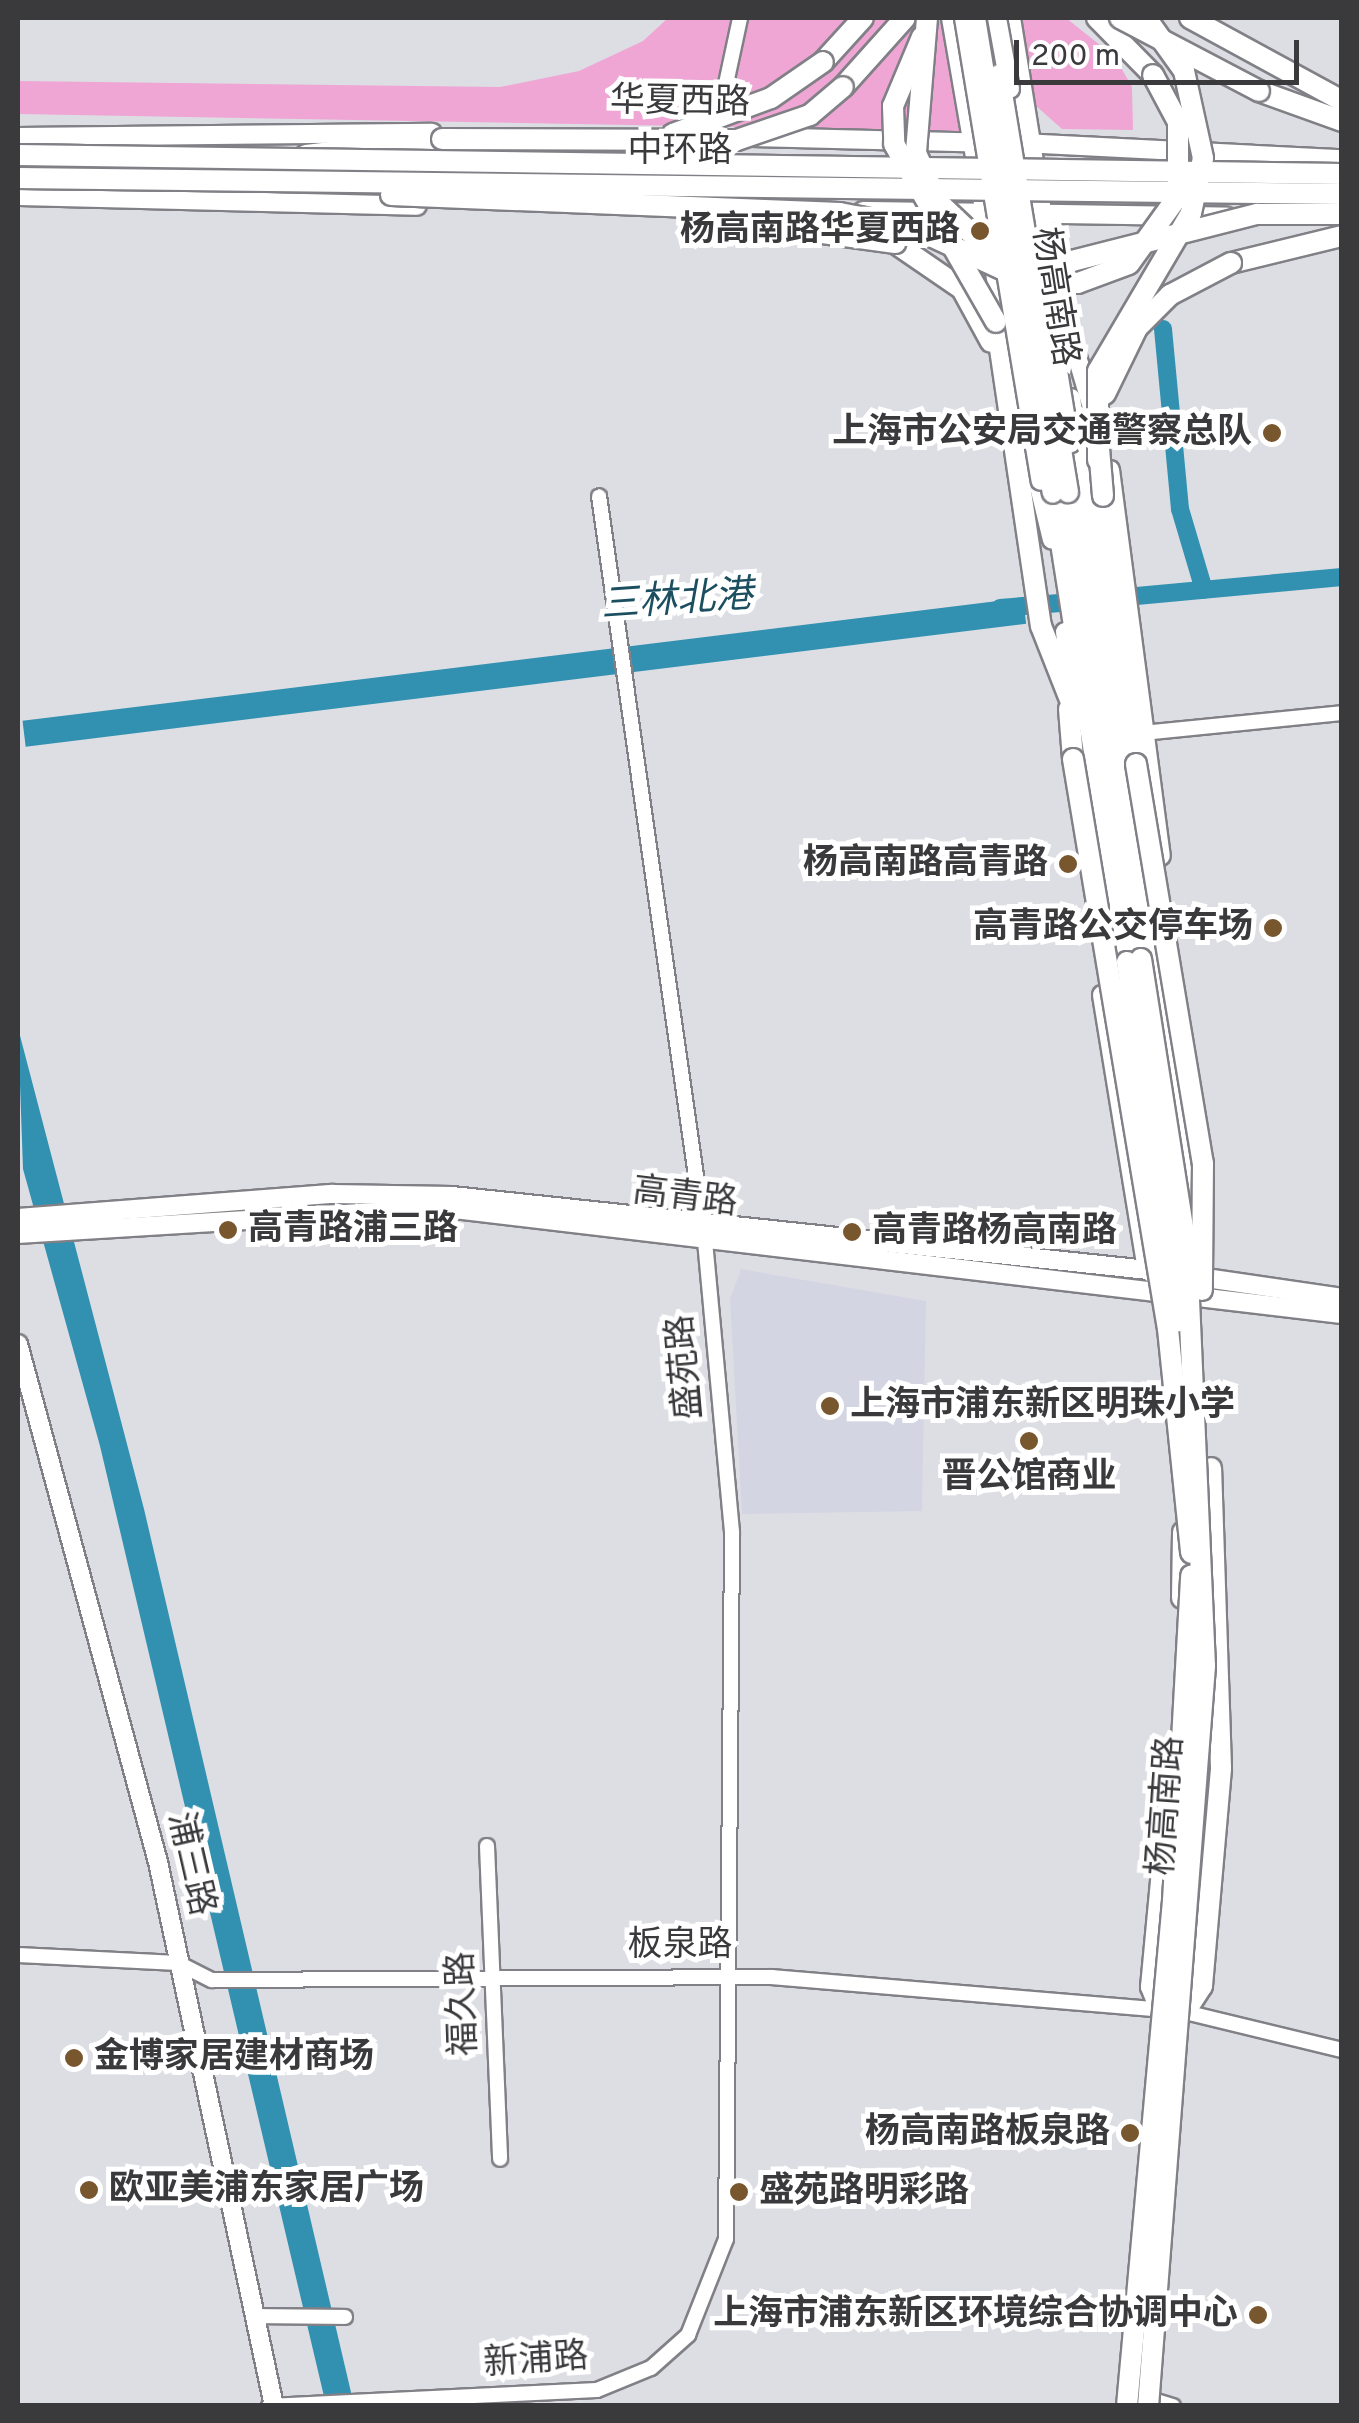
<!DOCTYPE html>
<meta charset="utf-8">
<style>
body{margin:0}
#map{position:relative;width:1359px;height:2423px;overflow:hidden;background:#dddee4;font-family:Overpass,"Noto Sans SC",sans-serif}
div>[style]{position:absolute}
.built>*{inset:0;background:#d4d5e3}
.green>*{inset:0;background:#efa6d4}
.water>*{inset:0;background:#3291b0;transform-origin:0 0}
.river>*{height:18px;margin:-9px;padding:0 9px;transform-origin:9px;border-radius:9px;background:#3291b0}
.roads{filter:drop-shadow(2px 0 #808086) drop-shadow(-2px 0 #808086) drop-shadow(0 2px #808086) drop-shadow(0 -2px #808086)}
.minor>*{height:14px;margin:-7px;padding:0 7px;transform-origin:7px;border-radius:7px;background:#fff}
.major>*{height:18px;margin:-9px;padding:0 9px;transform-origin:9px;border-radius:9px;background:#fff}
.highway>*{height:20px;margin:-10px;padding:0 10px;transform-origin:10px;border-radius:10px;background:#fff}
.bridges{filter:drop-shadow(2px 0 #808086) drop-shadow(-2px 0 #808086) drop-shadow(0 2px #808086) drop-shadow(0 -2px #808086)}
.major-bridge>*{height:18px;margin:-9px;padding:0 9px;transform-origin:9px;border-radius:9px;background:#fff}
.highway-bridge>*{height:20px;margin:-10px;padding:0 10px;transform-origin:10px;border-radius:10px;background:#fff}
.dots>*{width:28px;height:28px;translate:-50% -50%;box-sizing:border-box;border:5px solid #fff;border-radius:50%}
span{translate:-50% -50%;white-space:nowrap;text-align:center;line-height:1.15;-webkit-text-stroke:10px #fff;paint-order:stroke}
.street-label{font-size:35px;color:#3a3a3d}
.poi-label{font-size:35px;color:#3a3a3d;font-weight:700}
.right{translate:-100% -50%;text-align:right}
.left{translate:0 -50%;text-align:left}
.water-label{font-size:38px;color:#1b4f60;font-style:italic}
.frame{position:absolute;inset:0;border:20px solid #3a3a3d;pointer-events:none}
.scale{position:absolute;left:1014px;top:40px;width:285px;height:45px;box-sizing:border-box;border:5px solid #3a3a3d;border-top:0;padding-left:12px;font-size:30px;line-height:35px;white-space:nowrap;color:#3a3a3d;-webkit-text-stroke:8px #fff;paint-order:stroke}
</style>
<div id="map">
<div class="built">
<i style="clip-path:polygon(741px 1269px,926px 1301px,922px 1511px,742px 1514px,730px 1299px)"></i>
</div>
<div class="green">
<i style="clip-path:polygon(668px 18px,947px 18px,961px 131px,18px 114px,18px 81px,500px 87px,579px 71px,643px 41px)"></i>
<i style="clip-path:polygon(1022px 18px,1066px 18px,1115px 57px,1132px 87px,1133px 130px,1062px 129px,1035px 105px)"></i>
</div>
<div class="water">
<i style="left:1023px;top:598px;width:26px;height:1008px;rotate:83deg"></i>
<i style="clip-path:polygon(18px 1028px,144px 1509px,354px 2405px,326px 2405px,100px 1446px,23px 1169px)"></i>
</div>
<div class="river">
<i style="left:1163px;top:329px;width:181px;rotate:84.6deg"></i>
<i style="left:1180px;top:509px;width:84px;rotate:73.5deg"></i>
<i style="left:1115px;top:598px;width:228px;rotate:-5.3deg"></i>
<i style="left:1000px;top:608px;width:84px;rotate:-4.8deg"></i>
</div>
<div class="roads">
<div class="minor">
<i style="left:718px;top:121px;width:105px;rotate:-77.9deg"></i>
<i style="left:1142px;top:733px;width:201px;rotate:-5.7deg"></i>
<i style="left:487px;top:1846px;width:313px;rotate:87.6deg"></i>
<i style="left:18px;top:1955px;width:160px;rotate:2.9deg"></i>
<i style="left:178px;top:1963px;width:38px;rotate:27deg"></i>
<i style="left:212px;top:1980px;width:560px;rotate:-0.31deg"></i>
<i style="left:772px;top:1977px;width:414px;rotate:4.8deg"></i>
<i style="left:1185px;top:2012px;width:162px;rotate:13.6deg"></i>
<i style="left:256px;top:2316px;width:89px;rotate:0.6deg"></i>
<i style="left:1153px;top:2400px;width:21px;rotate:17deg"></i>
<i style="left:269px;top:2406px;width:328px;rotate:-2.8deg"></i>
<i style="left:597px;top:2390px;width:58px;rotate:-22.2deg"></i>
<i style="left:651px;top:2368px;width:50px;rotate:-41.7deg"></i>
<i style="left:688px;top:2335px;width:103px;rotate:-68.4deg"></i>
<i style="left:726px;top:2239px;width:707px;rotate:-89.51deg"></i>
<i style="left:732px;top:1532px;width:301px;rotate:-95.3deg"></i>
<i style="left:704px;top:1232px;width:743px;rotate:-98.12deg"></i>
</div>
<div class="major">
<i style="left:951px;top:18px;width:319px;rotate:80.2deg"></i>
<i style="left:1011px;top:18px;width:343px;rotate:80.9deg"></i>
<i style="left:18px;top:137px;width:414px;rotate:-0.6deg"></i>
<i style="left:752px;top:137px;width:244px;rotate:1.4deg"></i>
<i style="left:1022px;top:143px;width:320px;rotate:2.9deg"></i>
<i style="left:18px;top:196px;width:399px;rotate:1.4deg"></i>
<i style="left:863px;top:211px;width:364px;rotate:0.9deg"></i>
<i style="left:1071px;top:336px;width:89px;rotate:73.6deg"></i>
<i style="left:1015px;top:387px;width:157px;rotate:76.4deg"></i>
<i style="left:1071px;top:398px;width:849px;rotate:81.8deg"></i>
<i style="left:1110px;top:470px;width:389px;rotate:82.5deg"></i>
<i style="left:1065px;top:632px;width:65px;rotate:82deg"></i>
<i style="left:1102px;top:995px;width:278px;rotate:80.7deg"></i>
<i style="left:1147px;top:1269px;width:21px;rotate:41deg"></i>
<i style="left:18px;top:1218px;width:316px;rotate:-4.4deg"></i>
<i style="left:333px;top:1194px;width:119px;rotate:1deg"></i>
<i style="left:452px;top:1196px;width:709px;rotate:6.07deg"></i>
<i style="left:18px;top:1234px;width:429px;rotate:-3.5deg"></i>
<i style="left:446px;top:1208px;width:902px;rotate:6.75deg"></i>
<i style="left:1192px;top:1276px;width:152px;rotate:8.3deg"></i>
<i style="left:18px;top:1344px;width:537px;rotate:74.88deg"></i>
<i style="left:158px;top:1862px;width:556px;rotate:77.96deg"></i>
</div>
<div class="highway">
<i style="left:1097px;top:18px;width:80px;rotate:45.5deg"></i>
<i style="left:1190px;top:18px;width:173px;rotate:28.6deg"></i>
<i style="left:823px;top:62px;width:59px;rotate:-47.7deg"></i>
<i style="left:843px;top:87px;width:93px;rotate:-48.1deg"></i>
<i style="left:1259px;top:91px;width:88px;rotate:19.9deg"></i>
<i style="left:306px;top:155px;width:137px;rotate:-6.7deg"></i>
<i style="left:895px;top:243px;width:81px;rotate:34.5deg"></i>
<i style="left:962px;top:289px;width:60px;rotate:61.3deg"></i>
<i style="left:1231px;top:263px;width:114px;rotate:-13.7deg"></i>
<i style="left:996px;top:322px;width:307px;rotate:81.6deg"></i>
<i style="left:1041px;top:626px;width:101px;rotate:68.5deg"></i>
<i style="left:1068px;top:492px;width:473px;rotate:81.1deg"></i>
<i style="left:1053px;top:493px;width:475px;rotate:81deg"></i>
<i style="left:1103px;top:496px;width:270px;rotate:83deg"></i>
<i style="left:1069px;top:709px;width:50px;rotate:85.4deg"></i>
<i style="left:1182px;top:1598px;width:66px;rotate:-89.1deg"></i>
<i style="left:1160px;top:2009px;width:24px;rotate:-112deg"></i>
<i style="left:1151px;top:1987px;width:212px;rotate:-84.6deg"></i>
<i style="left:1185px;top:2012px;width:31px;rotate:-57deg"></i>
<i style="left:1202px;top:1986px;width:219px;rotate:-85deg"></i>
<i style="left:1221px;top:1768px;width:300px;rotate:-91.9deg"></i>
</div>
</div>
<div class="bridges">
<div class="major-bridge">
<i style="left:964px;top:18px;width:469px;rotate:80.6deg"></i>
<i style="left:997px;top:18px;width:72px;rotate:79.6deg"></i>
<i style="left:1041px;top:267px;width:179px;rotate:80.7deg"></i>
</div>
<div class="highway-bridge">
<i style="left:927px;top:18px;width:135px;rotate:94.7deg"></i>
<i style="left:916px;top:153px;width:54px;rotate:65.8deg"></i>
<i style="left:938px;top:202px;width:55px;rotate:43.5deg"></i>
<i style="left:978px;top:240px;width:46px;rotate:23.2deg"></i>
<i style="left:1020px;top:258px;width:52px;rotate:3.3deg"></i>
<i style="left:1072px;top:261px;width:191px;rotate:-14.3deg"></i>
<i style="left:1257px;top:214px;width:85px"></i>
<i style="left:975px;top:18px;width:481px;rotate:80.7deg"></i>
<i style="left:1120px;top:18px;width:157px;rotate:27.7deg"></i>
<i style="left:922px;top:37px;width:75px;rotate:112.8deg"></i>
<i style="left:893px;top:106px;width:38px;rotate:88deg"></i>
<i style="left:894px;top:144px;width:205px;rotate:60.2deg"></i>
<i style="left:999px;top:75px;width:423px;rotate:80.6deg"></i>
<i style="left:673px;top:134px;width:104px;rotate:-20.2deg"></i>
<i style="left:771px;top:98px;width:63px;rotate:-34.7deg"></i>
<i style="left:442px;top:139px;width:295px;rotate:0.2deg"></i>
<i style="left:737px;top:140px;width:77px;rotate:-18.9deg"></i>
<i style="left:810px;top:115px;width:43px;rotate:-40.3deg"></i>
<i style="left:18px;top:155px;width:1324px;rotate:0.82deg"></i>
<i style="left:18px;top:178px;width:1324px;rotate:0.69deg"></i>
<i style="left:391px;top:195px;width:449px;rotate:2.3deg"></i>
<i style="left:840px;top:213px;width:72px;rotate:11.2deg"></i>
<i style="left:911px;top:227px;width:123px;rotate:24.9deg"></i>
<i style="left:1023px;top:279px;width:55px;rotate:4.2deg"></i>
<i style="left:1078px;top:283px;width:54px;rotate:-20.4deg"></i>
<i style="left:1129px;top:264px;width:84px;rotate:-54.2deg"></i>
<i style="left:1178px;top:196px;width:74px;rotate:-90deg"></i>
<i style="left:1178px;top:122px;width:53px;rotate:-118deg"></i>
<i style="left:735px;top:221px;width:162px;rotate:7.8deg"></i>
<i style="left:1105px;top:394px;width:73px;rotate:-64.1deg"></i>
<i style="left:1137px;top:328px;width:47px;rotate:-45deg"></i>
<i style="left:1170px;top:295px;width:69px;rotate:-27.7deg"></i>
<i style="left:1099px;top:448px;width:48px;rotate:85.2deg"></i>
<i style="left:1098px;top:460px;width:89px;rotate:-90deg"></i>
<i style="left:1098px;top:371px;width:183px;rotate:-59.5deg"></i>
<i style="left:1191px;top:213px;width:56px;rotate:-77.7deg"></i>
<i style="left:1203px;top:158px;width:89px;rotate:-102.3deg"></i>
<i style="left:1184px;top:71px;width:65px;rotate:-125.6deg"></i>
<i style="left:1073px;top:759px;width:578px;rotate:80.54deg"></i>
<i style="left:1168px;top:1329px;width:225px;rotate:84.1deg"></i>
<i style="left:1136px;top:764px;width:405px;rotate:80.5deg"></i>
<i style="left:1203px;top:1163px;width:127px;rotate:90.5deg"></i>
<i style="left:1141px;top:959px;width:299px;rotate:81.1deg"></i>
<i style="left:1187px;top:1254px;width:412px;rotate:87.5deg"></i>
<i style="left:1205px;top:1666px;width:742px;rotate:94.4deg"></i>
<i style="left:1127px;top:962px;width:363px;rotate:81.8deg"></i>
<i style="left:1127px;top:2406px;width:507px;rotate:-84.8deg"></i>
<i style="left:1173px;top:1901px;width:326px;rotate:-86.8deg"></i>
</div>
</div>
<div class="dots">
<i style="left:980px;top:231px;background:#78562e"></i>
<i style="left:1272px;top:433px;background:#78562e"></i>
<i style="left:1068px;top:864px;background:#78562e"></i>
<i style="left:1273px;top:928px;background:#78562e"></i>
<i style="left:228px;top:1230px;background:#78562e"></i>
<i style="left:852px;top:1232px;background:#78562e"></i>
<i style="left:830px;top:1406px;background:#78562e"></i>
<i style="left:1029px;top:1441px;background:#78562e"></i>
<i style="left:74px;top:2058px;background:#78562e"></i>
<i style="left:1130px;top:2133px;background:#78562e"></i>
<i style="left:89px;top:2190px;background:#78562e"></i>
<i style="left:739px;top:2192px;background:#78562e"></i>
<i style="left:1258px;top:2315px;background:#78562e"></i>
</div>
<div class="street-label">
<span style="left:680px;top:103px;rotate:1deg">华夏西路</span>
<span style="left:680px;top:152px">中环路</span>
<span style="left:1054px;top:297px;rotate:81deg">杨高南路</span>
<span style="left:685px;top:1198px;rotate:7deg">高青路</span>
<span style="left:686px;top:1367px;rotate:-95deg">盛苑路</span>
<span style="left:1167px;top:1806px;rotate:-86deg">杨高南路</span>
<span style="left:190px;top:1864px;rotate:77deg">浦三路</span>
<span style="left:680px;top:1946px">板泉路</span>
<span style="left:464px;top:2004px;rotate:-92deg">福久路</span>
<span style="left:536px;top:2361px;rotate:-4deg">新浦路</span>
</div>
<div class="poi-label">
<span class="right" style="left:960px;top:231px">杨高南路华夏西路</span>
<span class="right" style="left:1252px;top:433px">上海市公安局交通警察总队</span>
<span class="right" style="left:1048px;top:864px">杨高南路高青路</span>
<span class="right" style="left:1253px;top:928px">高青路公交停车场</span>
<span class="left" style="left:248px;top:1230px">高青路浦三路</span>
<span class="left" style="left:872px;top:1232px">高青路杨高南路</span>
<span class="left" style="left:850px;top:1406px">上海市浦东新区明珠小学</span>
<span style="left:1029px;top:1478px">晋公馆·商业</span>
<span class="left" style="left:94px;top:2058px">金博家居建材商场</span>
<span class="right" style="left:1110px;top:2133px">杨高南路板泉路</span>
<span class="left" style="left:109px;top:2190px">欧亚美浦东家居广场</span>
<span class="left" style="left:759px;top:2192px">盛苑路明彩路</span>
<span class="right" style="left:1238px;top:2315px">上海市浦东新区环境综合协调中心</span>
</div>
<div class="water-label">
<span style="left:677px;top:602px;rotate:-4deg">三林北港</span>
</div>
<div class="frame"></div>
<div class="scale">200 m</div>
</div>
